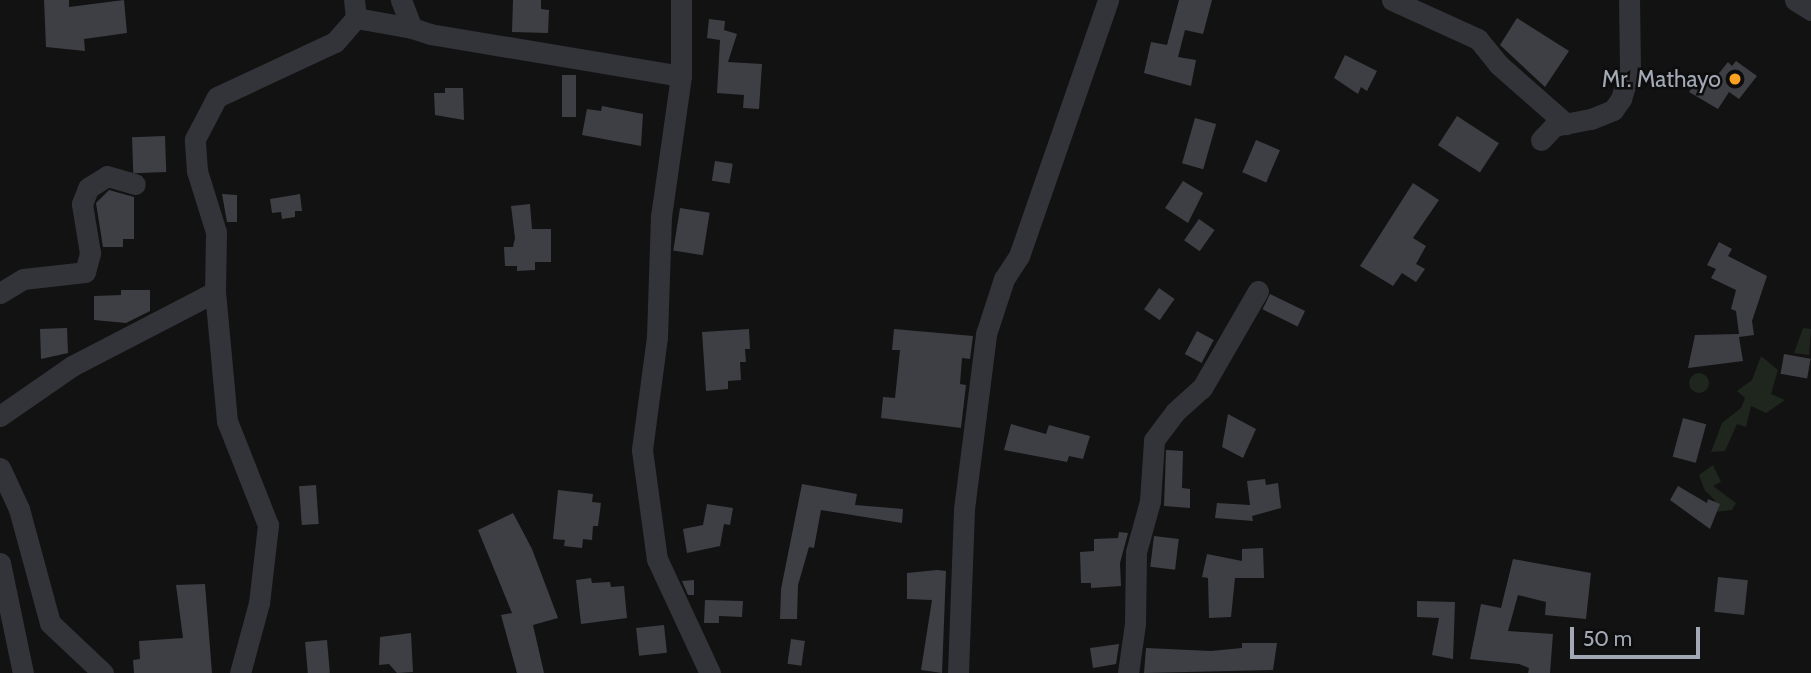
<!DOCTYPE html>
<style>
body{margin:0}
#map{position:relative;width:1811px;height:673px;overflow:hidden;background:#121213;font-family:Cabin,sans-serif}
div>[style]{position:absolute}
.green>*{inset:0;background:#1e261e}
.round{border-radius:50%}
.building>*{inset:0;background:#3e3f44;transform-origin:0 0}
.minor>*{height:21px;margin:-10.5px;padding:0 10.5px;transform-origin:10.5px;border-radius:10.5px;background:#333439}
.dots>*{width:19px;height:19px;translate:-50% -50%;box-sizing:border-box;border:4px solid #0d0d0e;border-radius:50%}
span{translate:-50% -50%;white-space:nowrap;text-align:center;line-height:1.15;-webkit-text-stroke:5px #0d0d0e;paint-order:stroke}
.poi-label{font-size:23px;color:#a2a9b5}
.right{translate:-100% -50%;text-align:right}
.scale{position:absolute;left:1570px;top:627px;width:130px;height:32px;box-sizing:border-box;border:4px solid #a2a9b5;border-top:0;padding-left:9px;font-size:21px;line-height:24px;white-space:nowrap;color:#a2a9b5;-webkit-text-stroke:5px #0d0d0e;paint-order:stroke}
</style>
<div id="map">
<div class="green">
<i style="clip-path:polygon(1803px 328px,1811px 329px,1809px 355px,1794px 353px)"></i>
<i style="clip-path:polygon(1761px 356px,1778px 370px,1771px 394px,1785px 400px,1766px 413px,1751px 406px,1746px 427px,1737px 424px,1725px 451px,1711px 452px,1722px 423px,1741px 408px,1745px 398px,1737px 391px,1752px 380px)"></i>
<i class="round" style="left:1689px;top:373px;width:20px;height:20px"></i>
<i style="clip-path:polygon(1713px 465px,1721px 482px,1713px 486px,1736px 503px,1732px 510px,1714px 512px,1715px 500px,1705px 491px,1699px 475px)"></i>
</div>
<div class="building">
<i style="clip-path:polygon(44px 0,69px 0,69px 7px,124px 0,127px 33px,84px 39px,85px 51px,46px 47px)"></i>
<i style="clip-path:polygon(513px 0,541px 0,541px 9px,549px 10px,548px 33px,512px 32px)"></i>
<i style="clip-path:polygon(1179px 0,1212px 0,1203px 34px,1185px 30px,1178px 57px,1196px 60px,1191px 86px,1144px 73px,1151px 42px,1167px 45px)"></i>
<i style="clip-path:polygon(1517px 18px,1569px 51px,1545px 87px,1500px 45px)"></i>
<i style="clip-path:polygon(709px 19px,725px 21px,724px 30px,737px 34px,728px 62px,762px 64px,759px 109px,743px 108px,744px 95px,717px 93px,720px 40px,707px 38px)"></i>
<i style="clip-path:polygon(1345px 55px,1377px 71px,1367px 91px,1361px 87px,1358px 94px,1334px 78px)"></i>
<i style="clip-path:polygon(1736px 61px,1757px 76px,1739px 99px,1729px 92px,1718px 109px,1689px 92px,1700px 75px,1712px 82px,1728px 62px,1732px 66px)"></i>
<i style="left:562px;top:75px;width:14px;height:42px"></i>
<i style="clip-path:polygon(445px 88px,463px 88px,464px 120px,435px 115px,434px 93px,445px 93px)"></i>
<i style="clip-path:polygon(602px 106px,643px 114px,641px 146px,582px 135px,587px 109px,601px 111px)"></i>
<i style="left:1457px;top:116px;width:50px;height:35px;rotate:33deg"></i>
<i style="left:1195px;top:118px;width:22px;height:47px;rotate:16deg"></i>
<i style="left:165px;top:136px;width:36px;height:33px;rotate:88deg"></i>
<i style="left:1256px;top:140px;width:26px;height:35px;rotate:23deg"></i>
<i style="left:715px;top:161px;width:18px;height:20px;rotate:9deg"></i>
<i style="clip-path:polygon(1183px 181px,1203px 193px,1188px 223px,1165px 208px)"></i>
<i style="clip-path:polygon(1413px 183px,1439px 200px,1413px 238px,1426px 246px,1416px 264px,1425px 269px,1416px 282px,1402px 273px,1393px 286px,1360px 266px)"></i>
<i style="clip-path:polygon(109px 190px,134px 197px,134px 239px,123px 239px,123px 247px,103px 247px,96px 203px)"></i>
<i style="clip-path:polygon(222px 194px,237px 195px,237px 222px,227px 222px)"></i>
<i style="clip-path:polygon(300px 194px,302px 211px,295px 211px,295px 217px,282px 219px,281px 212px,272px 213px,270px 199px)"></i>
<i style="clip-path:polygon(530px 204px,532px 229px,551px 229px,551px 262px,535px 262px,535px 270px,517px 271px,517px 266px,505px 266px,504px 247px,513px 247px,515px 238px,511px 206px)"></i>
<i style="left:680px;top:208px;width:30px;height:43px;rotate:9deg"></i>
<i style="left:1199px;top:219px;width:19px;height:26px;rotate:35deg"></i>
<i style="clip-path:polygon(1719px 242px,1732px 249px,1728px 256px,1767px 276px,1752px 321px,1754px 335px,1739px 337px,1743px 361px,1688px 368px,1695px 335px,1739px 334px,1736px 311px,1731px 309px,1736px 290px,1711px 278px,1716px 269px,1707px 265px)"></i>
<i style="left:1159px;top:288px;width:19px;height:26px;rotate:35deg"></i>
<i style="clip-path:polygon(121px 290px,150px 290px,150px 311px,126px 323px,94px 320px,94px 296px,121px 295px)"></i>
<i style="left:1270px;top:294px;width:39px;height:17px;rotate:26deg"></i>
<i style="clip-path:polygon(67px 328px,68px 353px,41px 359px,40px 329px)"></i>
<i style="clip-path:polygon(749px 329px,750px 349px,745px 349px,746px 362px,740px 362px,741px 380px,728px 381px,728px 389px,706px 391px,702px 332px)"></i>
<i style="clip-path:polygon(894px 329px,973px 336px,970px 359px,962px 358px,960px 384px,966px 385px,961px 428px,881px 418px,883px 397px,895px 398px,900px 350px,892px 350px)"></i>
<i style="left:1197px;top:331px;width:19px;height:26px;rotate:28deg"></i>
<i style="left:1784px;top:354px;width:27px;height:20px;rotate:10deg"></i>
<i style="clip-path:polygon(1228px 414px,1256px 429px,1243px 458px,1222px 447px)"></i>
<i style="left:1683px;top:418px;width:24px;height:40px;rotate:15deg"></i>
<i style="clip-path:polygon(1011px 424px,1046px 434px,1049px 425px,1090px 436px,1083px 459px,1069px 456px,1067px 462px,1004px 450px)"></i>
<i style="clip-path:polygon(1166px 450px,1183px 451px,1182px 488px,1190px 489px,1190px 508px,1164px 506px)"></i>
<i style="clip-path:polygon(1265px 479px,1266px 485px,1278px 483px,1281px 508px,1252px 516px,1253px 521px,1215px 518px,1217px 503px,1250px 505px,1247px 481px)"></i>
<i style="clip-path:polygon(802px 484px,857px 494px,855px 505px,903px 509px,902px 523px,821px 510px,814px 548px,809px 547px,798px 585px,797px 619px,780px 619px,781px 589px)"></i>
<i style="left:316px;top:485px;width:39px;height:17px;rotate:86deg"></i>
<i style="clip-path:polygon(1678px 486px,1707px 503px,1708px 499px,1720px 504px,1710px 529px,1670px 500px)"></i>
<i style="clip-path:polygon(558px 490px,593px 494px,592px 502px,601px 503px,598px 526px,593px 526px,592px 540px,583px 539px,582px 548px,564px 546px,565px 540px,553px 539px)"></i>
<i style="clip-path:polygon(707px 504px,733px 508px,730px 525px,724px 524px,720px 546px,687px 553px,683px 529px,703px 525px)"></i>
<i style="clip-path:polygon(513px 513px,532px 549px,558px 618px,533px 625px,544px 673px,517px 673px,501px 615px,512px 613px,478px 530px)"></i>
<i style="clip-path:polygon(1119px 532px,1128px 533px,1120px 563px,1121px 586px,1091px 588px,1091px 583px,1081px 583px,1080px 552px,1094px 551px,1094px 539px,1118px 538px)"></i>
<i style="left:1154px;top:536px;width:25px;height:31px;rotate:7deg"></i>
<i style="clip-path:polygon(1263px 548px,1264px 578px,1235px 578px,1231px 617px,1209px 618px,1208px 578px,1202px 577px,1207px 554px,1242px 561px,1242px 549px)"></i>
<i style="clip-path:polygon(1513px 559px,1591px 573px,1586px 619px,1545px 615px,1546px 602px,1518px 595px,1508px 631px,1553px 634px,1550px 673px,1528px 673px,1529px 668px,1519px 664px,1470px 659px,1481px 604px,1501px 608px)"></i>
<i style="clip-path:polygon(937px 570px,946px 571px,942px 673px,921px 670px,932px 600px,907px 599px,907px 573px)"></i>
<i style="left:1718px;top:577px;width:30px;height:35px;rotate:6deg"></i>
<i style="clip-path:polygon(591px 578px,592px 583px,610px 582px,611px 587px,624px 586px,627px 618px,581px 624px,576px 580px)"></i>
<i style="clip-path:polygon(694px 580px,694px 595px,688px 595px,682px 581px)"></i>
<i style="clip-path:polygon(205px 584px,212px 673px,134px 673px,133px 660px,140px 659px,139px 641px,183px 638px,176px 585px)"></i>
<i style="clip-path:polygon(705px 600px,743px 601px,742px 617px,719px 616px,719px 623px,704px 623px)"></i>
<i style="clip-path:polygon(1417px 601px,1455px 602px,1453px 659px,1432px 655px,1439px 618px,1417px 617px)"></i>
<i style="left:664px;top:625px;width:28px;height:28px;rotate:84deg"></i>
<i style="clip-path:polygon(411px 633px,413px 672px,397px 673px,389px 664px,379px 665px,380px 637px)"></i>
<i style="left:791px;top:639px;width:14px;height:25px;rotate:8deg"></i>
<i style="left:327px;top:640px;width:33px;height:22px;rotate:85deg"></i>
<i style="clip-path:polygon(1242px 643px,1277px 643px,1273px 670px,1144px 673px,1146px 648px,1211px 651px,1242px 648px)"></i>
<i style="clip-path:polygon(1119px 644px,1116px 664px,1093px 668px,1090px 648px)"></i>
</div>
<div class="minor">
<i style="left:401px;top:0;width:30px;rotate:69deg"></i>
<i style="left:412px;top:28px;width:19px;rotate:18deg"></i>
<i style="left:430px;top:34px;width:254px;rotate:9.5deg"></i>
<i style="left:681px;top:0;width:76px;rotate:90deg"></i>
<i style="left:681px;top:76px;width:141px;rotate:98.1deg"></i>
<i style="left:661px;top:216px;width:121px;rotate:91.9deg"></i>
<i style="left:657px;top:337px;width:114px;rotate:97.6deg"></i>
<i style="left:642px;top:450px;width:110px;rotate:82.2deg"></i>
<i style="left:657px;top:559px;width:126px;rotate:65.1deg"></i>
<i style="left:1392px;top:0;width:94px;rotate:24.4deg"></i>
<i style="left:1478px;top:39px;width:32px;rotate:51deg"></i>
<i style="left:1498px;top:64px;width:91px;rotate:41.4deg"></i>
<i style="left:1795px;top:0;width:19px;rotate:32deg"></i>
<i style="left:356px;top:18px;width:57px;rotate:10.1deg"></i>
<i style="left:1541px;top:140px;width:19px;rotate:-47deg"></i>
<i style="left:1554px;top:126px;width:38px;rotate:-11deg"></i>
<i style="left:1591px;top:119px;width:24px;rotate:-22deg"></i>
<i style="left:1613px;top:110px;width:14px;rotate:-54deg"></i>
<i style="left:1621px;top:99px;width:31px;rotate:-73deg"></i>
<i style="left:1630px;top:69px;width:69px;rotate:-90.8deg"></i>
<i style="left:0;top:293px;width:27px;rotate:-31deg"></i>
<i style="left:23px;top:279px;width:62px;rotate:-6.4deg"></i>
<i style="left:85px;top:272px;width:20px;rotate:-75deg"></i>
<i style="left:90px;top:253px;width:50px;rotate:-99.3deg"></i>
<i style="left:82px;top:204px;width:17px;rotate:-69deg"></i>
<i style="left:88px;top:188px;width:22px;rotate:-32deg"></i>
<i style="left:107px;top:176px;width:29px;rotate:16deg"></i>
<i style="left:0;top:416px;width:88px;rotate:-34.8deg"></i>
<i style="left:72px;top:366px;width:161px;rotate:-27.4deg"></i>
<i style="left:0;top:468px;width:45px;rotate:65.1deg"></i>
<i style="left:19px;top:509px;width:118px;rotate:74.8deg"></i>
<i style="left:50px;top:623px;width:73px;rotate:43.3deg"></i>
<i style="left:0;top:563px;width:112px;rotate:78.2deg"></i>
<i style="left:240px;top:673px;width:73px;rotate:-74.8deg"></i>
<i style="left:259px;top:603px;width:79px;rotate:-83.4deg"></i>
<i style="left:268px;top:525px;width:112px;rotate:-111.5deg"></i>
<i style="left:227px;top:421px;width:130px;rotate:-95.3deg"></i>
<i style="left:215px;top:292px;width:60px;rotate:-89deg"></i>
<i style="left:216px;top:232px;width:64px;rotate:-107.3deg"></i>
<i style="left:197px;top:171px;width:32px;rotate:-94deg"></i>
<i style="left:195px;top:139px;width:47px;rotate:-62.4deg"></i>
<i style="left:217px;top:97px;width:130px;rotate:-25deg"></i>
<i style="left:335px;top:42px;width:32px;rotate:-49deg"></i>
<i style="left:356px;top:18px;width:18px;rotate:-96deg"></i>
<i style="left:958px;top:673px;width:164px;rotate:-87.9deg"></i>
<i style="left:964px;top:509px;width:176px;rotate:-82.8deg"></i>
<i style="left:986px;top:334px;width:58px;rotate:-71.9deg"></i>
<i style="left:1004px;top:279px;width:27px;rotate:-57deg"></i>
<i style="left:1019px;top:256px;width:271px;rotate:-70.8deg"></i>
<i style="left:1128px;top:673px;width:49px;rotate:-81.9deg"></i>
<i style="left:1135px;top:624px;width:72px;rotate:-89.2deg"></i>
<i style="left:1136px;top:552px;width:53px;rotate:-74.6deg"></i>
<i style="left:1150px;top:501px;width:61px;rotate:-86.2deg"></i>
<i style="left:1154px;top:440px;width:35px;rotate:-53deg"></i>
<i style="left:1175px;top:412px;width:36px;rotate:-42deg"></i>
<i style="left:1202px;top:388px;width:112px;rotate:-60deg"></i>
</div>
<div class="dots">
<i style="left:1735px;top:79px;background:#fba122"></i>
</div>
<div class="poi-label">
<span class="right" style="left:1721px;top:79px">Mr. Mathayo</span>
</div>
<div class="scale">50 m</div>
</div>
